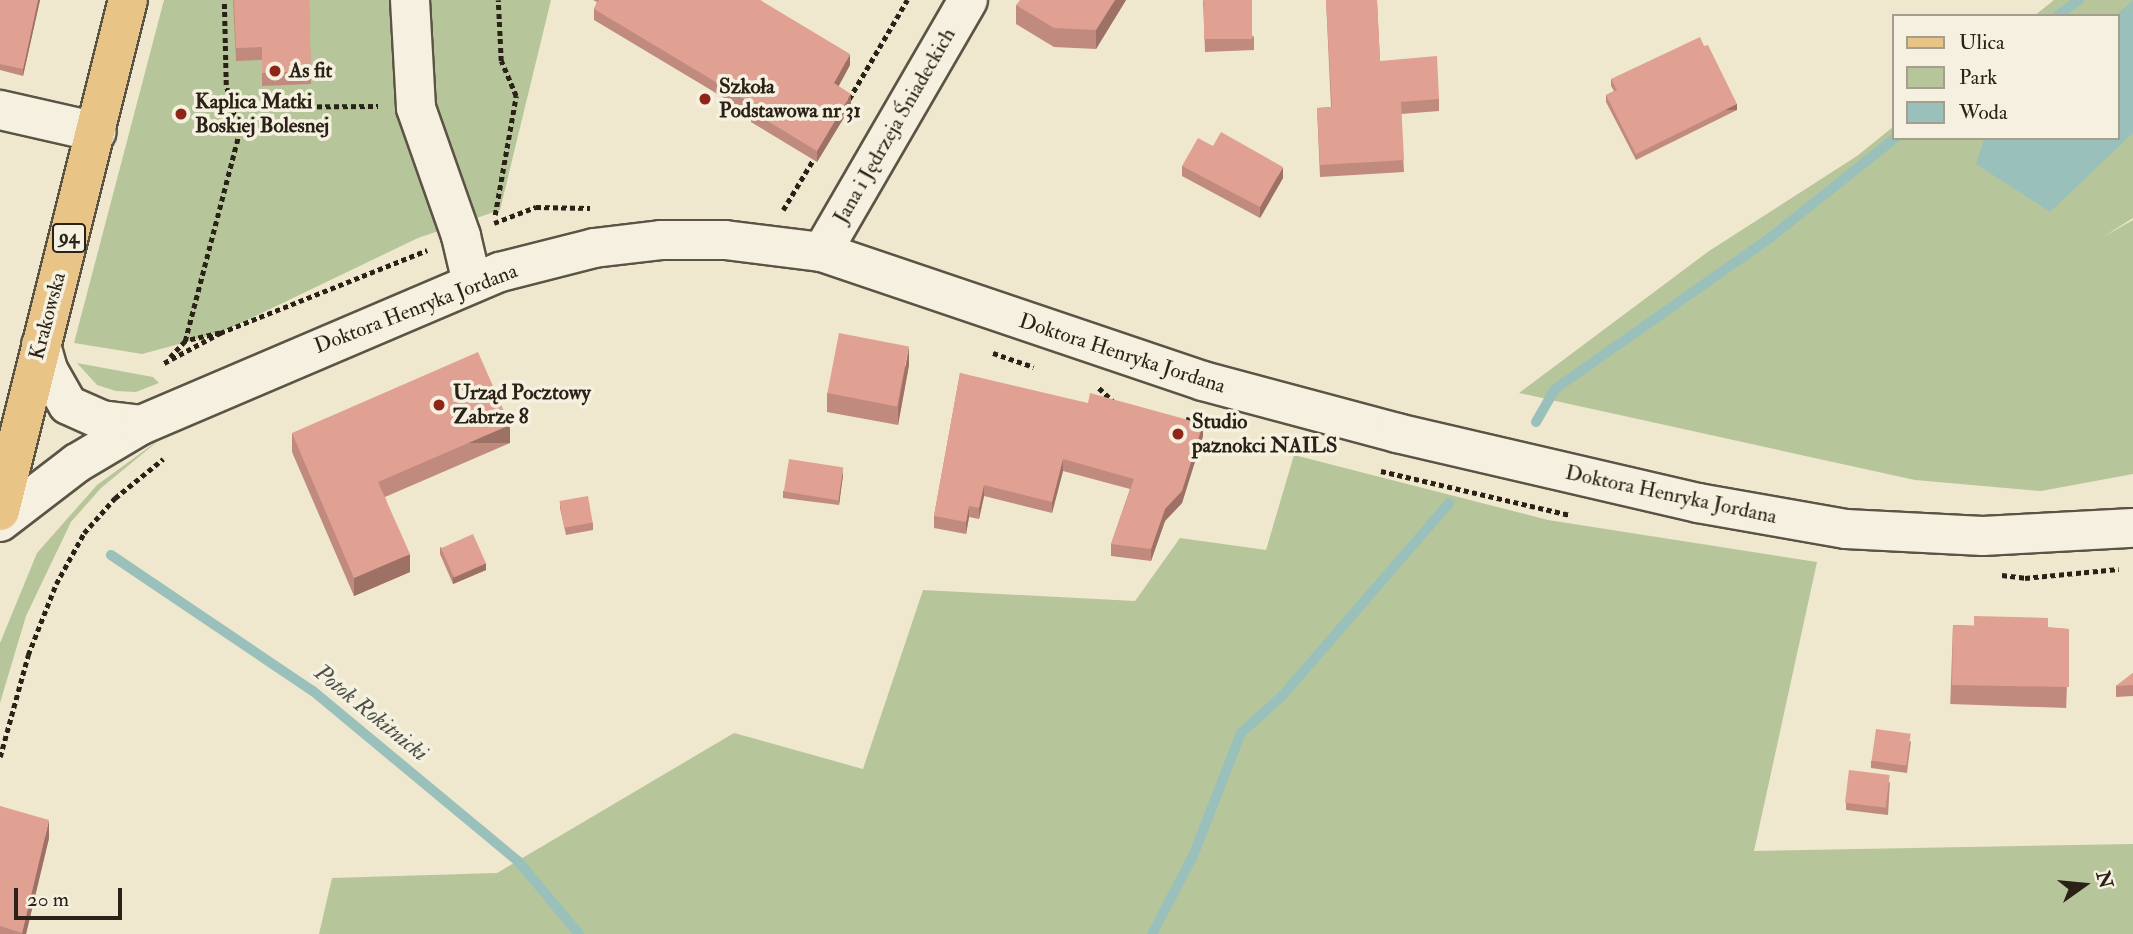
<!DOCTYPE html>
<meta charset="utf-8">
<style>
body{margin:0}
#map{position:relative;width:2133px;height:934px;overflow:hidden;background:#efe8ce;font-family:"IM FELL Double Pica",serif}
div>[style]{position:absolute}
.green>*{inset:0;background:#b7c69a}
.water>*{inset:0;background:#9ac0bb}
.stream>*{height:10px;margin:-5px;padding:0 5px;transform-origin:5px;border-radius:5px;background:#9ac0bb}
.path>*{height:4.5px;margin-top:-2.25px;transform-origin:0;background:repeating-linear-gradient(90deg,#2a2217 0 5px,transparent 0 8.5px)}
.roads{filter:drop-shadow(2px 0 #5b5445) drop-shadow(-2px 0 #5b5445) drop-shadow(0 2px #5b5445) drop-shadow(0 -2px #5b5445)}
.minor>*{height:38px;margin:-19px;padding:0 19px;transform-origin:19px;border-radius:19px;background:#f5f0df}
.major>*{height:38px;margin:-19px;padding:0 19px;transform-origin:19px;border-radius:19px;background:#e8c487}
.wall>*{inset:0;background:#c18a7e;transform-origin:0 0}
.shaded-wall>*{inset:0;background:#9d7166;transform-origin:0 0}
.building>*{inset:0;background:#e0a192;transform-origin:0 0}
.dots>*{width:19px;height:19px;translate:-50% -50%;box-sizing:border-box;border:4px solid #f5f0df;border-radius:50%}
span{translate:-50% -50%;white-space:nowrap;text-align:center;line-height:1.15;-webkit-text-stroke:7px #f5f0df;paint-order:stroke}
.shield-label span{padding:2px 5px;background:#f5f0df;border:2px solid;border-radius:5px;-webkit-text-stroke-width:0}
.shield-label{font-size:19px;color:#2a2217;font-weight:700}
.poi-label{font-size:21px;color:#2a2217;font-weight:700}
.left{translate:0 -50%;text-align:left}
.street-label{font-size:21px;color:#2a2217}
.water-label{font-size:23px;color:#4c5148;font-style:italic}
.legend{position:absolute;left:1892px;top:14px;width:228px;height:126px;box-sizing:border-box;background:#f5f0df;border:2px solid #a49e8f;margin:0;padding:9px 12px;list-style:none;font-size:21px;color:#2a2217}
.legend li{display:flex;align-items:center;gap:14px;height:35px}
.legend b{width:35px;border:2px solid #a49e8f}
.north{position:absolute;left:2049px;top:850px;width:70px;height:70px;-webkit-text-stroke:5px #f5f0df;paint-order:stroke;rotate:75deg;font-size:19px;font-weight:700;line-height:28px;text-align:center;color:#2a2217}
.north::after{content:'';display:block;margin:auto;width:24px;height:32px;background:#2a2217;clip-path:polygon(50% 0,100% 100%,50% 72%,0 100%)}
.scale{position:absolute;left:14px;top:888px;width:108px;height:32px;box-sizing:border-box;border:4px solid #2a2217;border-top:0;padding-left:9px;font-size:21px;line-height:24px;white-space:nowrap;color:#2a2217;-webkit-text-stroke:5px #f5f0df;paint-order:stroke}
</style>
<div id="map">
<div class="green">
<i style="clip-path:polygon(164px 0,551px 0,500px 210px,418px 238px,220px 333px,142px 354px,74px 343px)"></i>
<i style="clip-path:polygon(2054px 0,2133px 0,2133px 218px,2103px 237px,2133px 220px,2133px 474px,2041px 491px,1915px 480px,1519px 393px,1709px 251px,1857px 156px,1893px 127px,1893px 138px,2117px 138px,2117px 16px,2034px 16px)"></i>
<i style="clip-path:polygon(77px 363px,153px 377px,159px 383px,136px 392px,116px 391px,97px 385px)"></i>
<i style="clip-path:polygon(163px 437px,101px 488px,71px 522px,26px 616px,0 703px,0 643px,37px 553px,97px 485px)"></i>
<i style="clip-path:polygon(1294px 455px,1548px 520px,1817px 562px,1754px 851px,2133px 844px,2133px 934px,319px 934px,332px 878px,497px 873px,734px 733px,863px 769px,923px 590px,1135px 601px,1180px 538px,1266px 550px)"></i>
</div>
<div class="water">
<i style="clip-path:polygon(2133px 0,2133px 133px,2050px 212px,1976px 164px,1984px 139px,2117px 138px,2115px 16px)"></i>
</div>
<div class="stream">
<i style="left:2057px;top:16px;width:27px;rotate:-36deg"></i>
<i style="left:1536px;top:422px;width:38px;rotate:-60deg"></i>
<i style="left:1555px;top:389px;width:264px;rotate:-35.1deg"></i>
<i style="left:1771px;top:237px;width:159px;rotate:-38.6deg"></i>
<i style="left:111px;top:555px;width:244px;rotate:34deg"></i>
<i style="left:313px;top:691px;width:266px;rotate:39.7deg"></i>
<i style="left:518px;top:861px;width:95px;rotate:50.1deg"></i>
<i style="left:1152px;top:934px;width:88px;rotate:-62.3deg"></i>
<i style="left:1193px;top:856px;width:132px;rotate:-68.7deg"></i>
<i style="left:1241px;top:733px;width:55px;rotate:-42.1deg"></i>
<i style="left:1282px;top:696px;width:255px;rotate:-49.1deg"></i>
</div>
<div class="path">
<i style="left:849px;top:99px;width:115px;rotate:-59.6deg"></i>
<i style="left:232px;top:107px;width:146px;rotate:-0.4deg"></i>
<i style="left:783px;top:210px;width:64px;rotate:-59deg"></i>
<i style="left:495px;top:215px;width:121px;rotate:-80deg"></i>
<i style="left:516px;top:96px;width:38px;rotate:-113deg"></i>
<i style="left:501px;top:61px;width:61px;rotate:-92.8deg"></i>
<i style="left:494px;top:223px;width:45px;rotate:-20.9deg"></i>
<i style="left:536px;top:207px;width:54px;rotate:1.1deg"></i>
<i style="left:220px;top:333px;width:223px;rotate:-21.8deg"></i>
<i style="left:993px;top:353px;width:43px;rotate:18.9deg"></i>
<i style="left:170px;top:357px;width:22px;rotate:-47deg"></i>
<i style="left:164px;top:363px;width:64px;rotate:-28.2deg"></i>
<i style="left:220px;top:333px;width:36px;rotate:167deg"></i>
<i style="left:185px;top:341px;width:214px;rotate:-75.4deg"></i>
<i style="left:239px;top:134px;width:51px;rotate:-104.9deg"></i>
<i style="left:226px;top:85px;width:85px;rotate:-91.3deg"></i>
<i style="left:1099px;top:388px;width:19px;rotate:43deg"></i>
<i style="left:1186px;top:419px;width:26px;rotate:13deg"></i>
<i style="left:1381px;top:471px;width:194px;rotate:13.1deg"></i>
<i style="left:2002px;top:575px;width:23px;rotate:7deg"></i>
<i style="left:2025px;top:578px;width:94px;rotate:-5.5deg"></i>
<i style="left:0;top:757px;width:106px;rotate:-74.6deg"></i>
<i style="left:28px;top:655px;width:76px;rotate:-68.5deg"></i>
<i style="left:56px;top:584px;width:58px;rotate:-61.2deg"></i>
<i style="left:84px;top:533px;width:47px;rotate:-48.5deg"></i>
<i style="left:115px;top:498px;width:62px;rotate:-39.1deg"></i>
</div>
<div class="roads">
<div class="minor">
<i style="left:410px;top:0;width:108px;rotate:86.8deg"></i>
<i style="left:416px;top:108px;width:136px;rotate:70.6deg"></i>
<i style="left:461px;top:236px;width:48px;rotate:76.8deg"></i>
<i style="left:0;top:110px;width:99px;rotate:12.8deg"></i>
<i style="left:822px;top:252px;width:291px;rotate:-59.9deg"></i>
<i style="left:41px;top:345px;width:26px;rotate:74deg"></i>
<i style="left:48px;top:370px;width:40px;rotate:60.3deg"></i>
<i style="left:68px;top:405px;width:36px;rotate:24deg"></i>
<i style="left:101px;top:420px;width:40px;rotate:7.1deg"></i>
<i style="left:0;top:522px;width:97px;rotate:-37.5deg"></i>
<i style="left:77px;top:463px;width:74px;rotate:-30.7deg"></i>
<i style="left:141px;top:425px;width:390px;rotate:-23.1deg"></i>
<i style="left:500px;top:272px;width:97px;rotate:-14.3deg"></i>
<i style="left:594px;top:248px;width:67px;rotate:-6.8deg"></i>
<i style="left:661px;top:240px;width:64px"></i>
<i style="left:725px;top:240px;width:98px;rotate:7.1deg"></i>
<i style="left:822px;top:252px;width:402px;rotate:18.7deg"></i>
<i style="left:1203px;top:381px;width:201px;rotate:15deg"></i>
<i style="left:1397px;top:433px;width:309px;rotate:13.1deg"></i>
<i style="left:1698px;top:503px;width:150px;rotate:10deg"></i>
<i style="left:1846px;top:529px;width:137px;rotate:2.9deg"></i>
<i style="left:1983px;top:536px;width:150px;rotate:-3.1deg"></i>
</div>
<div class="major">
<i style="left:0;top:511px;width:527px;rotate:-75.94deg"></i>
</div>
</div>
<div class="wall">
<i style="clip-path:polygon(0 0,40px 0,23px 76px,0 70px)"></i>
<i style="clip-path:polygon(233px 0,309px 0,311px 84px,262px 86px,262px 60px,236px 61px)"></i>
<i style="clip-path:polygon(593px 0,760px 0,850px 65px,838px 86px,851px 106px,817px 162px,751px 122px,751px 114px,594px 20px,594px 9px,597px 2px)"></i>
<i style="clip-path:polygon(1126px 0,1096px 49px,1054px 47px,1016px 24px,1016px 5px)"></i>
<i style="clip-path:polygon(1203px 0,1254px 37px,1254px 50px,1205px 52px)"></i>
<i style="clip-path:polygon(1326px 0,1377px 0,1380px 61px,1439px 99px,1439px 111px,1401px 114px,1404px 172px,1320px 177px,1317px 108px,1331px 107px)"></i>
<i style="clip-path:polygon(1611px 79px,1737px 110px,1636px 160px,1606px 102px,1606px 95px,1614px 91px,1611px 86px)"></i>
<i style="clip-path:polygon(1213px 146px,1283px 178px,1260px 218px,1182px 176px,1182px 166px)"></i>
<i style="clip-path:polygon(909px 365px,898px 425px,827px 412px,827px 393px)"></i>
<i style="clip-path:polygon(960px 373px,1203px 436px,1182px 503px,1165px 521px,1151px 561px,1111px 556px,1111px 544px,1130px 489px,1063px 471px,1052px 513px,984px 496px,979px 519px,969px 517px,966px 534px,934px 528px,934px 516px)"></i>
<i style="clip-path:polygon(292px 433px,510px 443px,385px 497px,410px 572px,354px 596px,292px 452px)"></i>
<i style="clip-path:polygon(843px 475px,839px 505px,783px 498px,783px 491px)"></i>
<i style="clip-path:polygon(560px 502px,593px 523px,593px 530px,566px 535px,560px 508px)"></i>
<i style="clip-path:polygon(440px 547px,486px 570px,453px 584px,440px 554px)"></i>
<i style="left:1953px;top:625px;width:116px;height:79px;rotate:2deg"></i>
<i style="clip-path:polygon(2133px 673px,2133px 696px,2116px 697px,2116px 686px)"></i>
<i style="clip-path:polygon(1911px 741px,1907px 773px,1871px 768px,1871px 761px)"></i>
<i style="clip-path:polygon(1890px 782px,1888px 815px,1846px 810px,1846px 803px)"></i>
<i style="clip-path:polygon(0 806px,49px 838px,26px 934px,0 934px)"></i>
</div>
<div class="shaded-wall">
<i style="clip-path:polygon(38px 0,40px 0,23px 76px,23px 69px)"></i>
<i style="clip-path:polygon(1115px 0,1126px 0,1096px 49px,1096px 30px)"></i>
<i style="clip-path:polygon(850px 54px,850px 65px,834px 95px,834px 83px)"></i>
<i style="clip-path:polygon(851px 94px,851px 106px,817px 162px,817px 151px)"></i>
<i style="left:1737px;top:104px;width:6px;height:113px;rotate:90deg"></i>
<i style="clip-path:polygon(1283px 167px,1283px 178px,1260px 218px,1260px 207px)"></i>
<i style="clip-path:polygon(909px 346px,909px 365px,898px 425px,898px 407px)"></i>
<i style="clip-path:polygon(1203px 424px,1203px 436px,1182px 503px,1165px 521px,1151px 561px,1151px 549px,1165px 509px)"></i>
<i style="left:510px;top:425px;width:18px;height:144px;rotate:90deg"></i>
<i style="clip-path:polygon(1063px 459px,1063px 471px,1052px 513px,1052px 502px)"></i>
<i style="clip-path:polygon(843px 468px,843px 475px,839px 505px,839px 499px)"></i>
<i style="clip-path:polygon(984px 485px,984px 496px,979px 519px,979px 508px)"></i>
<i style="clip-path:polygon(969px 506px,969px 517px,966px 534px,966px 522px)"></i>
<i style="clip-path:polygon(410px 554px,410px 572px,354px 596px,354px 578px)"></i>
<i style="clip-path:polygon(486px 563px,486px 570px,453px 584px,453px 577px)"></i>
<i style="clip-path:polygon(49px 820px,49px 838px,26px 934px,22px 934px)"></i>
</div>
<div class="building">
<i style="clip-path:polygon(0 0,38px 0,23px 69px,0 64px)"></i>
<i style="clip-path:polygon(234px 0,309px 0,311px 71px,262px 73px,262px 47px,236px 48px)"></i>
<i style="clip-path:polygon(599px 0,760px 0,850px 54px,834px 83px,851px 94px,817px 151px,751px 111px,754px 105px,594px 9px)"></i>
<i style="clip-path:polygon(1020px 0,1115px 0,1096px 30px,1054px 28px,1016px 5px)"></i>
<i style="left:1204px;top:0;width:48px;height:39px"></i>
<i style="clip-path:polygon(1326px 0,1377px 0,1380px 61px,1437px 56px,1439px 99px,1401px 102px,1404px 160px,1320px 165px,1317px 108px,1332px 107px)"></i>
<i style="clip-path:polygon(1700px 37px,1704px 46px,1708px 45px,1737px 104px,1636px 154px,1606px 95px,1617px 90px,1611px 79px)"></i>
<i style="clip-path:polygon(1221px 132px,1283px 167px,1260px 207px,1182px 166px,1198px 138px,1213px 146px)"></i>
<i style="left:839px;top:333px;width:71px;height:61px;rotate:11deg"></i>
<i style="clip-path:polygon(478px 352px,510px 425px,378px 482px,410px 554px,354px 578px,292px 433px)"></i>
<i style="clip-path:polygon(960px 373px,1088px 403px,1090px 393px,1203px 424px,1182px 491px,1165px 509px,1151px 549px,1111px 544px,1134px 479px,1063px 459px,1052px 502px,984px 485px,979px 508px,969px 506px,966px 522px,934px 516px)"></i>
<i style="left:789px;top:459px;width:55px;height:33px;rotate:9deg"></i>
<i style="left:588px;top:496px;width:27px;height:29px;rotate:80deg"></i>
<i style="left:473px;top:534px;width:32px;height:35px;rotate:66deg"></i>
<i style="clip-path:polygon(1974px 616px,2048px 618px,2048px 627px,2069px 629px,2069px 687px,1952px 685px,1953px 625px,1974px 626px)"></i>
<i style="clip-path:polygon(2133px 673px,2133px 685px,2116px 686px)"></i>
<i style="left:1876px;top:729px;width:35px;height:32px;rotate:8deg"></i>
<i style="left:1849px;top:770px;width:41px;height:33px;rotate:7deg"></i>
<i style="clip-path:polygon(0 806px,49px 820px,22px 933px,0 926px)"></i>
</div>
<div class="dots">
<i style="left:275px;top:71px;background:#8f2418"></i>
<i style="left:705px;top:99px;background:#8f2418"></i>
<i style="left:181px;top:114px;background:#8f2418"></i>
<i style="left:439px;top:405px;background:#8f2418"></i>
<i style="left:1178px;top:434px;background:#8f2418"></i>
</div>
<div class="shield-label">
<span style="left:69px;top:238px">94</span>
</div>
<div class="poi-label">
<span class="left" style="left:289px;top:71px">As fit</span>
<span class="left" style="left:719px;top:99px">Szkoła<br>Podstawowa nr 31</span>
<span class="left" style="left:195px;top:114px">Kaplica Matki<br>Boskiej Bolesnej</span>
<span class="left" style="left:453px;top:405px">Urząd Pocztowy<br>Zabrze 8</span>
<span class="left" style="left:1192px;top:434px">Studio<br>paznokci NAILS</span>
</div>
<div class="street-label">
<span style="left:895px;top:126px;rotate:-60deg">Jana i Jędrzeja Śniadeckich</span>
<span style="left:416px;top:309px;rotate:-21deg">Doktora Henryka Jordana</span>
<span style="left:48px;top:316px;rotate:-75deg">Krakowska</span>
<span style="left:1122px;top:354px;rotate:18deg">Doktora Henryka Jordana</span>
<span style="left:1671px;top:495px;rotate:12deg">Doktora Henryka Jordana</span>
</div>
<div class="water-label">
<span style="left:371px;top:713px;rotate:39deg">Potok Rokitnicki</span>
</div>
<ul class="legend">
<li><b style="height:9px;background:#e8c487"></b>Ulica</li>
<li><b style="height:19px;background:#b7c69a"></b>Park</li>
<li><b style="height:19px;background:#9ac0bb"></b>Woda</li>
</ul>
<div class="north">N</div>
<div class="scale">20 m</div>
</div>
